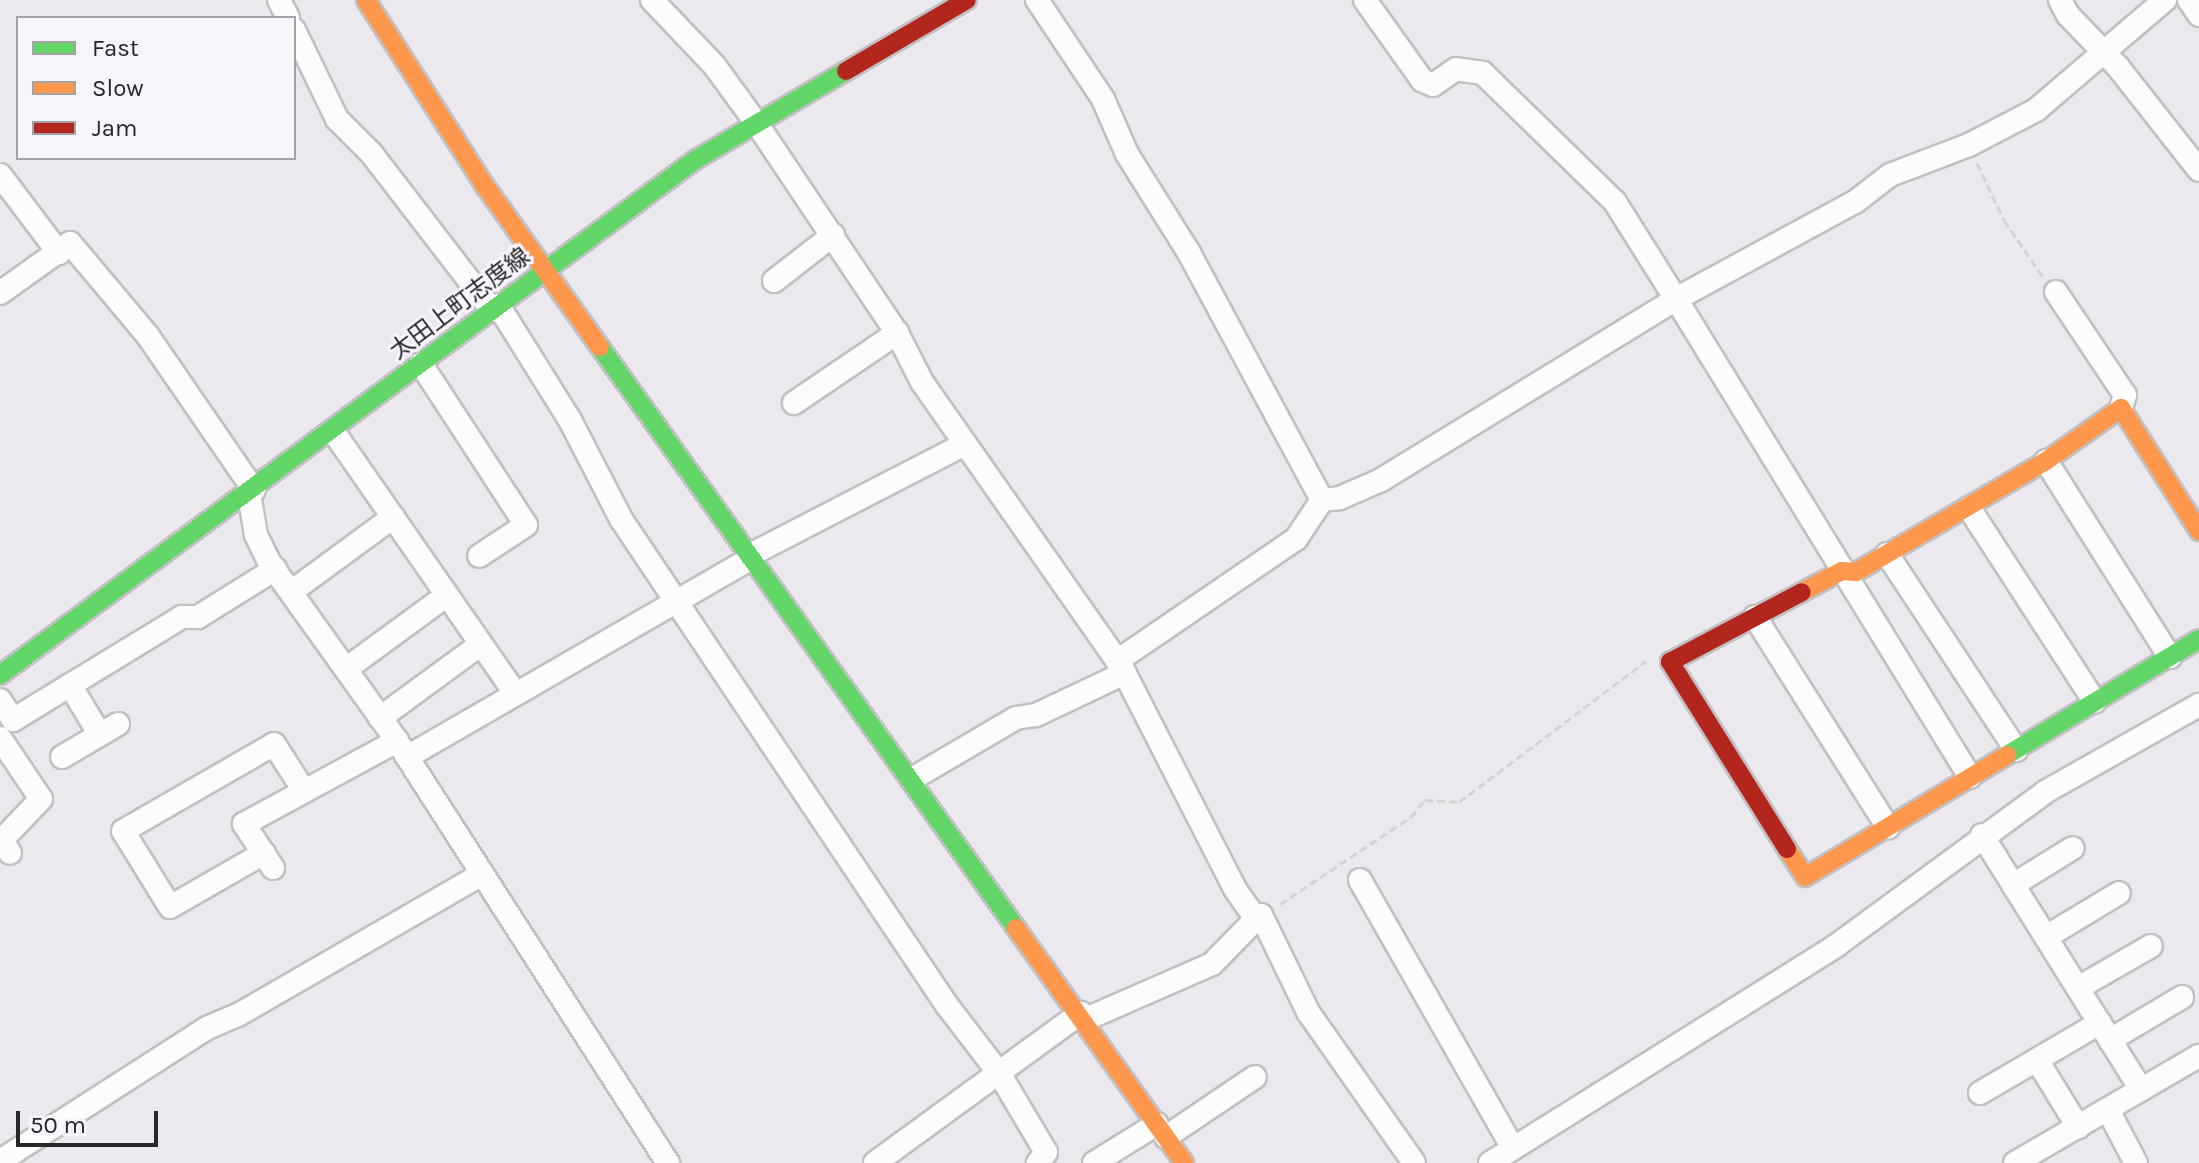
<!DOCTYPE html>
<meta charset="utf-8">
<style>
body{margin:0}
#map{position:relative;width:2199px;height:1163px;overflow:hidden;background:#ebe9ed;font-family:Karla,"Noto Sans JP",sans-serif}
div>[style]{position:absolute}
.path>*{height:3px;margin-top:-1.5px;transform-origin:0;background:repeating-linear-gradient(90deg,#d3d3d4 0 8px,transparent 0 12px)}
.roads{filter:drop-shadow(2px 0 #c1c0c3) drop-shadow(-2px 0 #c1c0c3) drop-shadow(0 2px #c1c0c3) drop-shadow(0 -2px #c1c0c3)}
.street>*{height:22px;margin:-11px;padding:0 11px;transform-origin:11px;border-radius:11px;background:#fcfcfc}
.fast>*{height:18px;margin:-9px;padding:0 9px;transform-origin:9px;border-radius:9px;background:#63d668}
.slow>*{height:18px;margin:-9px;padding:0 9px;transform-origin:9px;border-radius:9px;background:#ff974d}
.jam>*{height:18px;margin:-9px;padding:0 9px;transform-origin:9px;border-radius:9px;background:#b3261e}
span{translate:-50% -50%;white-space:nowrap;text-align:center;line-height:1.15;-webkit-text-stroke:6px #f7f5fb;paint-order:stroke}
.street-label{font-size:24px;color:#272628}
.legend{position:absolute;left:16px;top:16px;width:280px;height:144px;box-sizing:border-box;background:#f7f5fb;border:2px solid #a4a2a7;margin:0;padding:10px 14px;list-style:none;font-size:24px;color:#272628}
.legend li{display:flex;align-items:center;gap:16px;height:40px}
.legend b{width:40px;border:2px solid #a4a2a7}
.scale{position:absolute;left:16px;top:1111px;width:142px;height:36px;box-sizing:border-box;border:4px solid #272628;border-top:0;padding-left:10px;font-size:24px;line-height:28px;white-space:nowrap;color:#272628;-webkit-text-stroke:6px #f7f5fb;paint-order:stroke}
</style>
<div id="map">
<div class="path">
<i style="left:1977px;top:163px;width:63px;rotate:64.7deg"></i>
<i style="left:2004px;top:220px;width:69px;rotate:55.6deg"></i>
<i style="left:1280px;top:904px;width:157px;rotate:-33.6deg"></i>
<i style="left:1411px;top:817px;width:22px;rotate:-51deg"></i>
<i style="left:1425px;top:800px;width:34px;rotate:3deg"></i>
<i style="left:1459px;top:802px;width:234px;rotate:-37deg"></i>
</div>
<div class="roads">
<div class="street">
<i style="left:279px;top:0;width:20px;rotate:63deg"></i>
<i style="left:652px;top:0;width:90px;rotate:46.4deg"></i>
<i style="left:714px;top:65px;width:73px;rotate:53.9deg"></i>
<i style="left:757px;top:124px;width:252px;rotate:56.2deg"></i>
<i style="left:897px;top:333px;width:55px;rotate:63deg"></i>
<i style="left:922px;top:382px;width:349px;rotate:55deg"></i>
<i style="left:1122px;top:668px;width:248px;rotate:62.9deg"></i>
<i style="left:1235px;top:889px;width:37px;rotate:55deg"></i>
<i style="left:1256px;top:919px;width:63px;rotate:134.4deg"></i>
<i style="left:1212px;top:964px;width:137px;rotate:156.4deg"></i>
<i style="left:1037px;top:0;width:119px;rotate:56.3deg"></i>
<i style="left:1103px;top:99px;width:60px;rotate:66.4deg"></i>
<i style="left:1127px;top:154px;width:117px;rotate:57.9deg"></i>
<i style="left:1189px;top:253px;width:281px;rotate:61.7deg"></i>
<i style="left:2060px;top:0;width:17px;rotate:62deg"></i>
<i style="left:2068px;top:15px;width:72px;rotate:46.1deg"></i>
<i style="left:2118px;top:67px;width:131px;rotate:51.8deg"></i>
<i style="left:2189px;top:0;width:18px;rotate:56deg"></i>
<i style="left:294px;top:30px;width:99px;rotate:64.2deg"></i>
<i style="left:337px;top:119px;width:48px;rotate:45deg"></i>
<i style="left:371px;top:153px;width:198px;rotate:52.4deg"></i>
<i style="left:0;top:175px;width:98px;rotate:52.9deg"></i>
<i style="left:774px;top:281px;width:75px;rotate:-37.9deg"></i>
<i style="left:2056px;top:292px;width:124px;rotate:56.2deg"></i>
<i style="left:2125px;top:395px;width:14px;rotate:107deg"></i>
<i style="left:0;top:293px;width:86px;rotate:-35.5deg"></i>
<i style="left:70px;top:243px;width:121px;rotate:50deg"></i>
<i style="left:148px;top:336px;width:187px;rotate:55.5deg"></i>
<i style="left:498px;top:305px;width:138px;rotate:58deg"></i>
<i style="left:571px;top:422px;width:109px;rotate:62.7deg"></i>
<i style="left:621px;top:519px;width:584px;rotate:56.17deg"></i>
<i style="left:946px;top:1004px;width:87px;rotate:52.5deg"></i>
<i style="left:999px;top:1073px;width:92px;rotate:59.3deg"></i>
<i style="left:1046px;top:1152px;width:14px;rotate:126deg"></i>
<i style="left:421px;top:364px;width:192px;rotate:56.9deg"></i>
<i style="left:526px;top:525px;width:56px;rotate:146.6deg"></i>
<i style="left:794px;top:403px;width:125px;rotate:-34.2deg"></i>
<i style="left:333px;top:431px;width:320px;rotate:55.2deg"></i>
<i style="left:2046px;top:461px;width:232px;rotate:57.7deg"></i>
<i style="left:249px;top:494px;width:42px;rotate:80.3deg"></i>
<i style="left:256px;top:535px;width:30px;rotate:64deg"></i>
<i style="left:269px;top:562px;width:220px;rotate:54.4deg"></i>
<i style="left:397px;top:741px;width:502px;rotate:57.29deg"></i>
<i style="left:1969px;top:508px;width:231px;rotate:57deg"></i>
<i style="left:1887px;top:554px;width:235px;rotate:56.6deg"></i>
<i style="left:750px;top:555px;width:242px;rotate:-27.3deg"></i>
<i style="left:291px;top:592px;width:127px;rotate:-36.3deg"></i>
<i style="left:1755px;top:617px;width:249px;rotate:57.7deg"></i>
<i style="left:1117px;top:661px;width:217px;rotate:-34.3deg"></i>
<i style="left:1296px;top:539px;width:47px;rotate:-56.3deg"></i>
<i style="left:1322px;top:500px;width:18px;rotate:-6deg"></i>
<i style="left:1340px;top:498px;width:45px;rotate:-23.7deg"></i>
<i style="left:1381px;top:480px;width:346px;rotate:-31.5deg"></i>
<i style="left:1676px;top:299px;width:115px;rotate:-122.2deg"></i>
<i style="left:1615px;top:202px;width:185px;rotate:-135.7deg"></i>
<i style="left:1483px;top:73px;width:27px;rotate:-172deg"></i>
<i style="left:1456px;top:69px;width:28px;rotate:145deg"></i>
<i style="left:1433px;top:85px;width:12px;rotate:-156deg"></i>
<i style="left:1422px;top:80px;width:98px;rotate:-125.5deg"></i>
<i style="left:346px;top:669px;width:125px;rotate:-36.2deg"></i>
<i style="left:70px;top:685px;width:58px;rotate:59deg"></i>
<i style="left:0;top:700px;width:24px;rotate:57deg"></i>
<i style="left:13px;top:720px;width:198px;rotate:-31.4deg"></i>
<i style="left:182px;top:617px;width:16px"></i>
<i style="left:198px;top:617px;width:91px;rotate:-31.9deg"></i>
<i style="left:380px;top:718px;width:125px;rotate:-36.2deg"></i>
<i style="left:0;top:738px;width:73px;rotate:56.1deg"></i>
<i style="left:41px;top:799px;width:57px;rotate:133.6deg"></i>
<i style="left:2px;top:840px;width:15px;rotate:58deg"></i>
<i style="left:62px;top:757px;width:65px;rotate:-30.5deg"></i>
<i style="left:407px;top:757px;width:398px;rotate:-30deg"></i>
<i style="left:1970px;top:777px;width:561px;rotate:-121.59deg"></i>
<i style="left:1676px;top:299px;width:204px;rotate:-28.5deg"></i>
<i style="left:1855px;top:202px;width:44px;rotate:-37.6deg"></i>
<i style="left:1890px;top:175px;width:85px;rotate:-20.8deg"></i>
<i style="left:1969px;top:145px;width:76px;rotate:-27.6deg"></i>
<i style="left:2036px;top:110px;width:170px;rotate:-40.5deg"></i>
<i style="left:912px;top:779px;width:121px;rotate:-30.4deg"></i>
<i style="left:1016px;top:718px;width:20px;rotate:-9deg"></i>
<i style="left:1036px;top:715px;width:98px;rotate:-25.3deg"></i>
<i style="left:1982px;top:835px;width:300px;rotate:58deg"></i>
<i style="left:264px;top:853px;width:108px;rotate:150.1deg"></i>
<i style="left:170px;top:907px;width:89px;rotate:-121.7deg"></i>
<i style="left:123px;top:831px;width:174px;rotate:-29.9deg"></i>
<i style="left:274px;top:744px;width:56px;rotate:57.4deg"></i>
<i style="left:273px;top:868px;width:53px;rotate:-123.4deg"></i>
<i style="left:244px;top:824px;width:174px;rotate:-28.5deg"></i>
<i style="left:1360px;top:880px;width:309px;rotate:60.3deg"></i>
<i style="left:2013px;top:885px;width:70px;rotate:-31.7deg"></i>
<i style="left:1261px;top:915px;width:108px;rotate:64.1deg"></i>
<i style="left:1308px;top:1012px;width:184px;rotate:54.9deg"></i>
<i style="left:2046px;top:937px;width:85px;rotate:-31.1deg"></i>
<i style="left:2078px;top:988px;width:84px;rotate:-29.9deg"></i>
<i style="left:2110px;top:1040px;width:84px;rotate:-30.8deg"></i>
<i style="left:2037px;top:1060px;width:79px;rotate:58.5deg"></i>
<i style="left:1980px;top:1093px;width:139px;rotate:-30.3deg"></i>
<i style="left:2108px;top:1110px;width:60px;rotate:62.2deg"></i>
<i style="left:1166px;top:1137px;width:107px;rotate:-34deg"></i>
<i style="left:0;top:1161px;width:246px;rotate:-32.7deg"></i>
<i style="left:207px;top:1028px;width:34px;rotate:-23deg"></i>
<i style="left:238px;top:1015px;width:282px;rotate:-30deg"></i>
<i style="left:875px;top:1163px;width:255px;rotate:-36.1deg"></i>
<i style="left:1094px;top:1163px;width:74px;rotate:-31.8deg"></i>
<i style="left:1490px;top:1163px;width:410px;rotate:-32.1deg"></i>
<i style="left:1837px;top:945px;width:258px;rotate:-36.3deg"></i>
<i style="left:2045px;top:792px;width:177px;rotate:-29.5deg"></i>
<i style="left:2015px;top:1163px;width:213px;rotate:-30.2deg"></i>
</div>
<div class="fast">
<i style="left:600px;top:347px;width:715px;rotate:54.4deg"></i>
<i style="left:0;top:675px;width:865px;rotate:-36.54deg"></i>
<i style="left:695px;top:160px;width:175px;rotate:-30.5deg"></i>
<i style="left:2007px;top:755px;width:224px;rotate:-31.1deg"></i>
</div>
<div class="slow">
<i style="left:366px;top:0;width:221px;rotate:57.4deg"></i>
<i style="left:485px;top:186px;width:198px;rotate:54.5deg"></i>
<i style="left:1802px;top:592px;width:45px;rotate:-27.7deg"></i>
<i style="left:1842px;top:571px;width:14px;rotate:4deg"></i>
<i style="left:1856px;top:572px;width:220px;rotate:-30.3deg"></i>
<i style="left:2046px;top:461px;width:92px;rotate:-35.2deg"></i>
<i style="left:2121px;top:408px;width:146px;rotate:57.6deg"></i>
<i style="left:1787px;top:849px;width:33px;rotate:57deg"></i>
<i style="left:1805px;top:877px;width:236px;rotate:-31.1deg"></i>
<i style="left:1016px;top:928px;width:289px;rotate:54.4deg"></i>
</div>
<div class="jam">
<i style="left:846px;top:71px;width:140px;rotate:-30.4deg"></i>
<i style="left:1787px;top:849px;width:221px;rotate:-122deg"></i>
<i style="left:1670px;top:662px;width:149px;rotate:-27.9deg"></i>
</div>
</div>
<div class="street-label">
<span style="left:460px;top:304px;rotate:-37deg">太田上町志度線</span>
</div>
<ul class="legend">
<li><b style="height:10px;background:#63d668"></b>Fast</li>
<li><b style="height:10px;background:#ff974d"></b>Slow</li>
<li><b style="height:10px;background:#b3261e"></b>Jam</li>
</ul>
<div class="scale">50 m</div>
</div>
